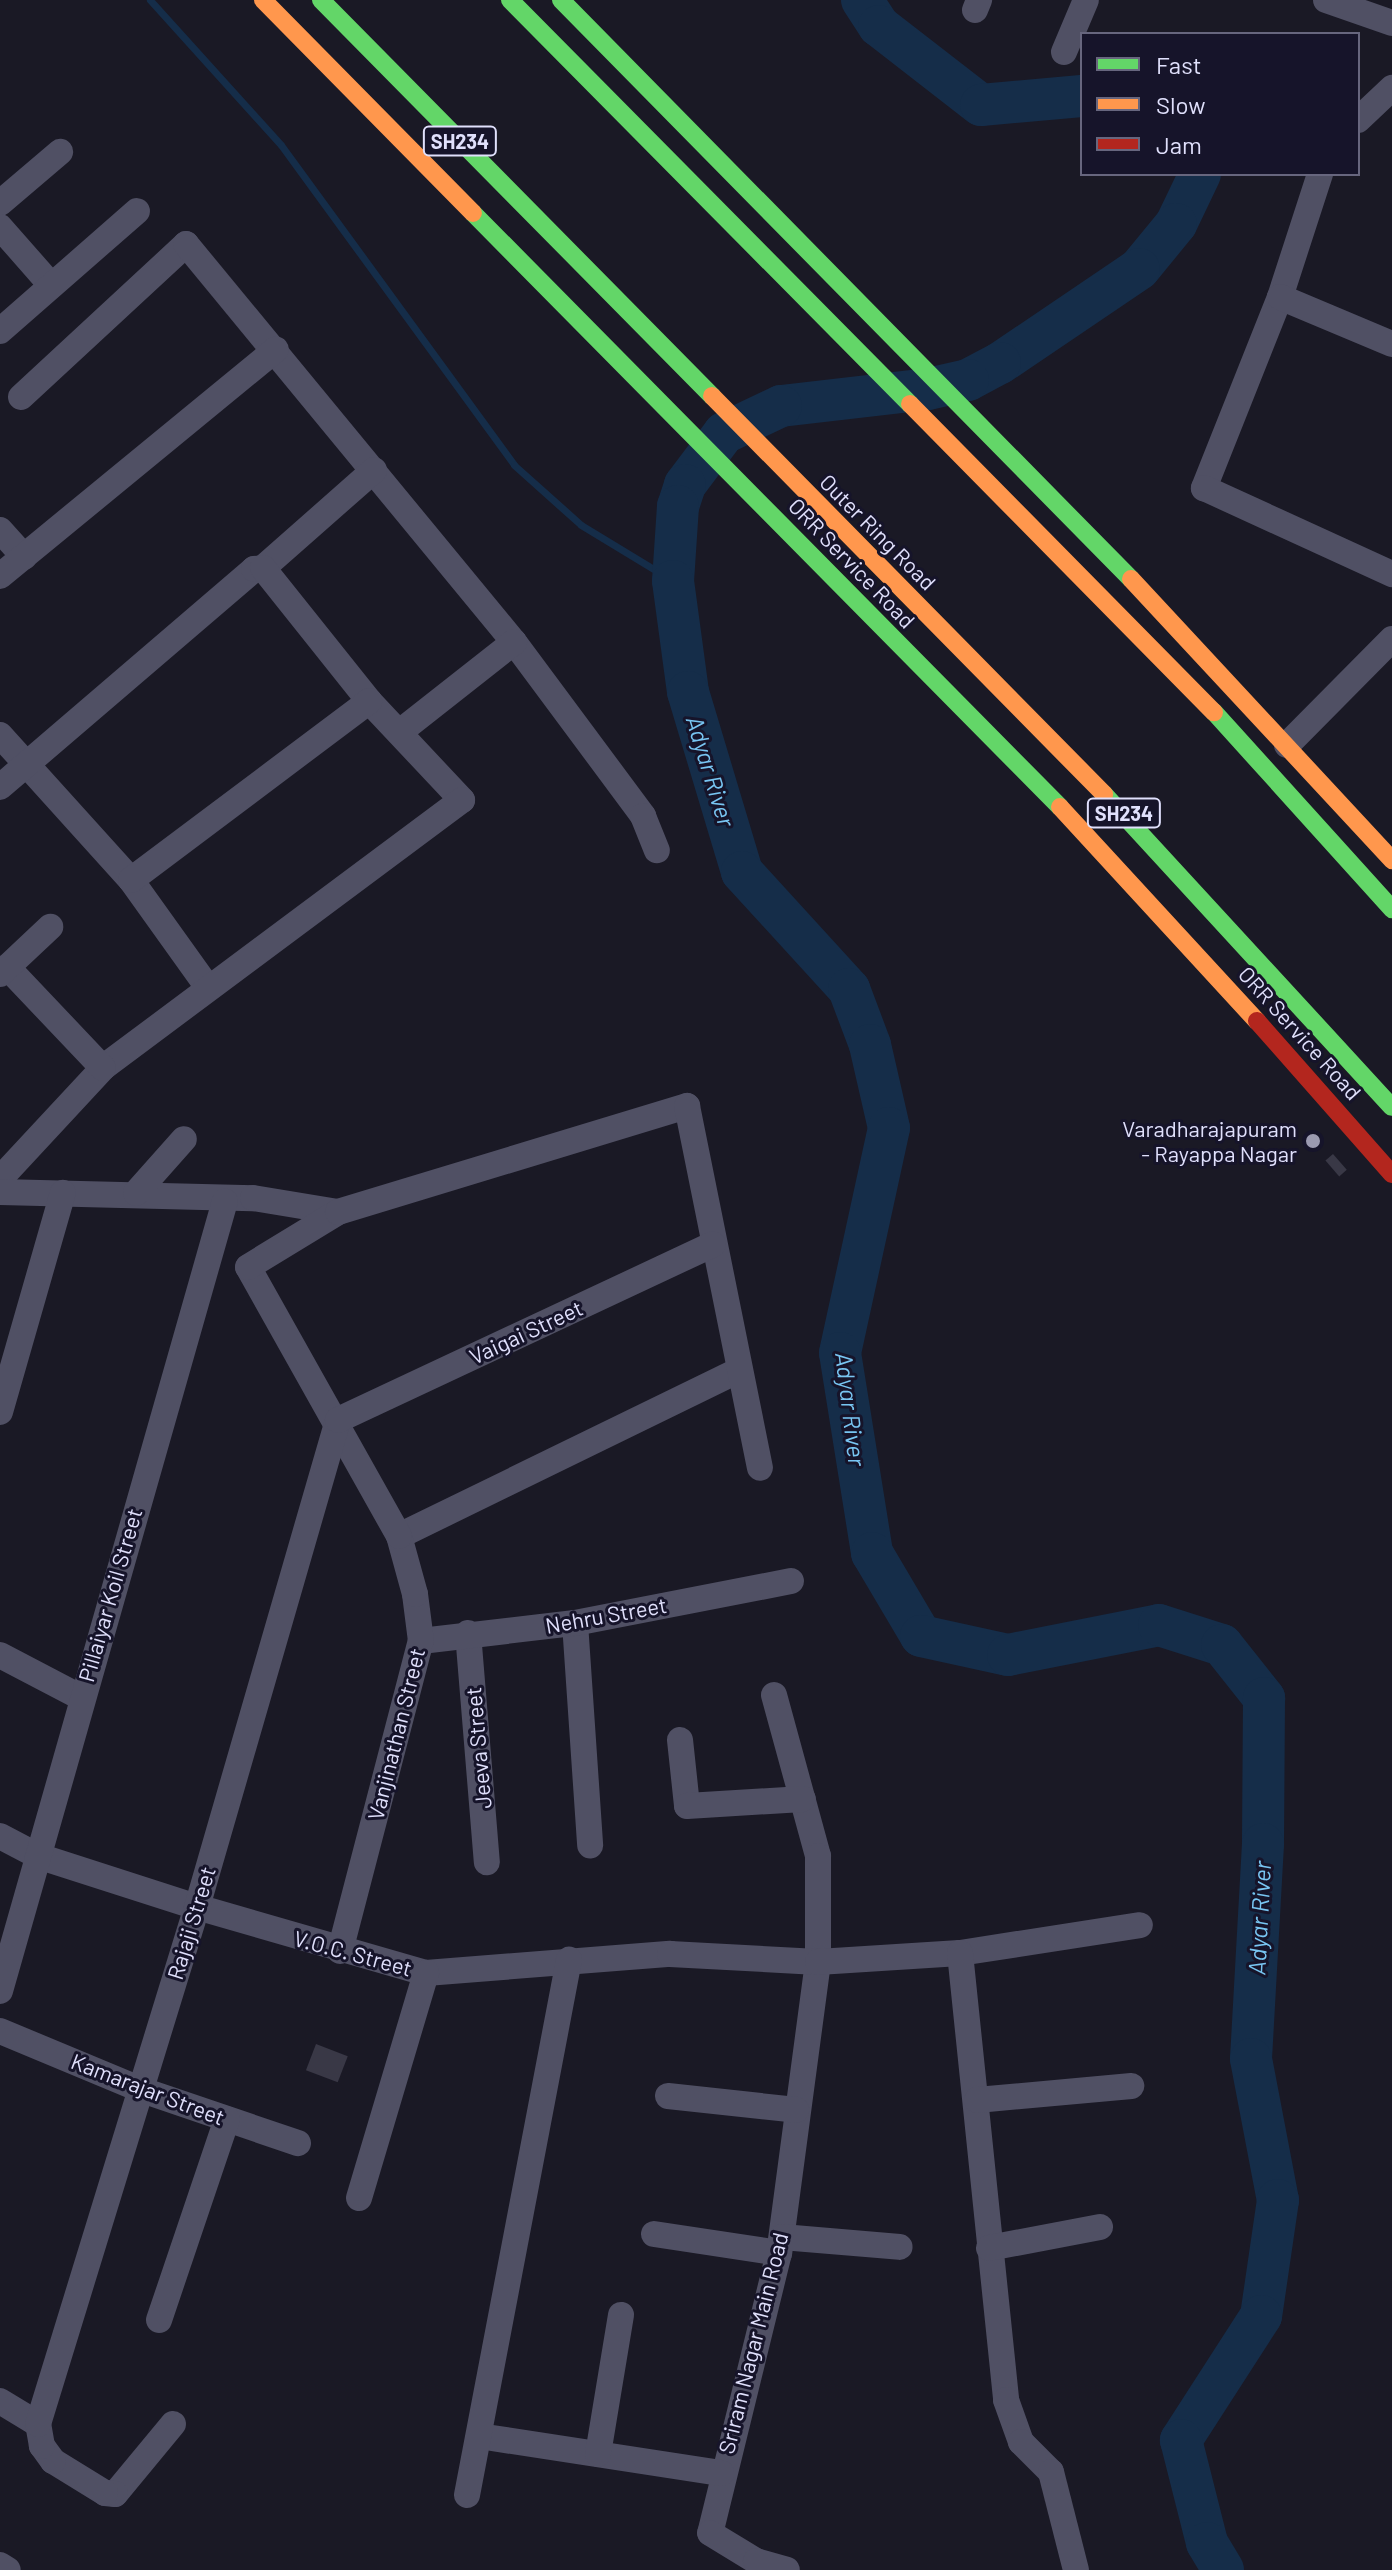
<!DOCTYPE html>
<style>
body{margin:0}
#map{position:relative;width:1392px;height:2570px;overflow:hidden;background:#1a1925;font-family:Barlow,sans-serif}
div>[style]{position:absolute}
.stream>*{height:7px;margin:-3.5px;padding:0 3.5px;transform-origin:3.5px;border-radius:3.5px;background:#152d49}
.river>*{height:42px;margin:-21px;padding:0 21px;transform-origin:21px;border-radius:21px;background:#152d49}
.building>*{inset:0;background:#393846;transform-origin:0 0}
.street>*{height:26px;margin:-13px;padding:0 13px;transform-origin:13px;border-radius:13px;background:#505064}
.fast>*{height:18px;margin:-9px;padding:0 9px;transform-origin:9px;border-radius:9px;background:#63d668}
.slow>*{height:18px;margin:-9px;padding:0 9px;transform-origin:9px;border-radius:9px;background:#ff974d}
.jam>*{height:18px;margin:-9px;padding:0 9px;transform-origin:9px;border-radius:9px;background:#b3261e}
.dots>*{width:22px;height:22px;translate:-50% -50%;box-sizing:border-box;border:4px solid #16142a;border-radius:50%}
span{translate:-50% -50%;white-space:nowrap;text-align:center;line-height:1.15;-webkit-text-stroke:6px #16142a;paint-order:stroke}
.shield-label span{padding:2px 6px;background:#16142a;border:2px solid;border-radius:6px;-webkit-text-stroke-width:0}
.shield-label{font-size:20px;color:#e0e0fc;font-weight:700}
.street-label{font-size:22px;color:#e0e0fc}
.poi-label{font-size:22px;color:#e0e0fc}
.right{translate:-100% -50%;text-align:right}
.water-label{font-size:24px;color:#78c5f2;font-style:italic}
.legend{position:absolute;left:1080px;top:32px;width:280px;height:144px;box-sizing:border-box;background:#16142a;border:2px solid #67667e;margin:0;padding:10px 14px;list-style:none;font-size:24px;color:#e0e0fc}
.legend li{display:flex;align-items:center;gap:16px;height:40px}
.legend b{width:40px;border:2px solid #67667e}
</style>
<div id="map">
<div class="stream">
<i style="left:150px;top:0;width:195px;rotate:47.9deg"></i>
<i style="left:281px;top:145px;width:396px;rotate:53.9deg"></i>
<i style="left:514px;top:465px;width:90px;rotate:41.8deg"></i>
<i style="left:581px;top:525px;width:108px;rotate:31.3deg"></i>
</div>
<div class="river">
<i style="left:862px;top:0;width:31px;rotate:57deg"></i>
<i style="left:879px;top:26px;width:129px;rotate:37.8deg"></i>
<i style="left:981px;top:105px;width:101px;rotate:-5.1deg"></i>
<i style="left:1200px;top:174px;width:55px;rotate:115.6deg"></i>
<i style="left:1176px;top:224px;width:58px;rotate:129.4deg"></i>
<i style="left:1139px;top:269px;width:168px;rotate:145.9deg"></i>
<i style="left:1000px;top:363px;width:36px;rotate:152deg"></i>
<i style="left:968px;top:380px;width:41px;rotate:167.3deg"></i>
<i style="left:928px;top:389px;width:148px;rotate:173.4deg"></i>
<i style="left:781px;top:406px;width:63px;rotate:154.7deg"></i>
<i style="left:724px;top:433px;width:65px;rotate:126.9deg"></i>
<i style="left:685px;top:485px;width:22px;rotate:108deg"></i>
<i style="left:678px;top:506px;width:75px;rotate:93.8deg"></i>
<i style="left:673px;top:581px;width:112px;rotate:82.3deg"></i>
<i style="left:688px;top:692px;width:188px;rotate:73.3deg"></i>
<i style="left:742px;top:872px;width:159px;rotate:47.6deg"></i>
<i style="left:849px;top:989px;width:60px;rotate:69.4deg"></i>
<i style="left:870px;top:1045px;width:85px;rotate:77.1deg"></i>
<i style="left:889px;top:1128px;width:230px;rotate:102.3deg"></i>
<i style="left:840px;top:1353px;width:203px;rotate:80.9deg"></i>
<i style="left:872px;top:1553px;width:96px;rotate:59.4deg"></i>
<i style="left:921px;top:1636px;width:89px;rotate:12.3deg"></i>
<i style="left:1008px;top:1655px;width:154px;rotate:-11.2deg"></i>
<i style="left:1159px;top:1625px;width:66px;rotate:17.6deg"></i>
<i style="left:1222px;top:1645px;width:68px;rotate:51.6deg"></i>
<i style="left:1264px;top:1698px;width:146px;rotate:90.4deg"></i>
<i style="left:1263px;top:1844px;width:215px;rotate:93.2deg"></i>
<i style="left:1251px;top:2059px;width:144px;rotate:79.2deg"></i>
<i style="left:1278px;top:2200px;width:117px;rotate:98.3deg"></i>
<i style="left:1261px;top:2316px;width:148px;rotate:122.8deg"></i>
<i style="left:1181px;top:2440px;width:106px;rotate:75.8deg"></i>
<i style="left:1207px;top:2543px;width:31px;rotate:59deg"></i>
</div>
<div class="building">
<i style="left:1333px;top:1154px;width:21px;height:10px;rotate:49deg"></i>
<i style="left:316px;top:2044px;width:34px;height:28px;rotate:21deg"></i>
</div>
<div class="street">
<i style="left:1326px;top:0;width:70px;rotate:19.2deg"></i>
<i style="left:975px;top:10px;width:11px;rotate:-68deg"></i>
<i style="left:1064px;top:52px;width:56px;rotate:-67.1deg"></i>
<i style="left:1358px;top:120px;width:47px;rotate:-43.3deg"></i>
<i style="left:1320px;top:174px;width:129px;rotate:108deg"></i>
<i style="left:1280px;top:297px;width:206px;rotate:111.7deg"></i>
<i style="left:1204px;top:488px;width:207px;rotate:24.6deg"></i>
<i style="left:0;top:203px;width:79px;rotate:-40.4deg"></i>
<i style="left:0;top:227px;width:77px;rotate:48.7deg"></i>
<i style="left:1280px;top:297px;width:121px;rotate:22.8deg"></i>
<i style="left:0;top:331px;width:182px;rotate:-41.2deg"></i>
<i style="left:21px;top:397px;width:225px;rotate:-42.8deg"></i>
<i style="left:186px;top:244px;width:516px;rotate:50.51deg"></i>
<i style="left:514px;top:642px;width:217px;rotate:53.4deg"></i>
<i style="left:643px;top:816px;width:37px;rotate:68deg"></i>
<i style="left:0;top:530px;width:36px;rotate:48deg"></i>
<i style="left:263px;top:568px;width:148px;rotate:-41.4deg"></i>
<i style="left:0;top:576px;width:357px;rotate:-39.4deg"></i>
<i style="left:401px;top:731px;width:144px;rotate:-38.2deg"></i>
<i style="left:0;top:735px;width:195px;rotate:47.9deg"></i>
<i style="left:131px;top:880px;width:130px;rotate:54.4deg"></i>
<i style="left:1287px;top:745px;width:149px;rotate:-45.3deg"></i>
<i style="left:0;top:787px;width:335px;rotate:-40.6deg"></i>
<i style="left:254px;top:569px;width:9px;rotate:-6deg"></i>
<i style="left:263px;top:568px;width:170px;rotate:51.4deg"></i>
<i style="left:369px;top:701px;width:136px;rotate:46.8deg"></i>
<i style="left:462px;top:800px;width:448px;rotate:143.3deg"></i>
<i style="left:103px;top:1068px;width:151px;rotate:132.9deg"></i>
<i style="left:131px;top:880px;width:298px;rotate:-36.9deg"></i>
<i style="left:7px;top:967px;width:139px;rotate:46.5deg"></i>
<i style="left:0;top:974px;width:69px;rotate:-43.2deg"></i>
<i style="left:0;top:1192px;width:253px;rotate:1.4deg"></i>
<i style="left:253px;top:1198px;width:86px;rotate:9.4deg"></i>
<i style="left:136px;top:1193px;width:72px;rotate:-48.4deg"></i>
<i style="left:0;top:1412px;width:228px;rotate:-74deg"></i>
<i style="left:399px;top:1536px;width:376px;rotate:-26deg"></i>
<i style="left:575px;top:1623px;width:223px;rotate:86.1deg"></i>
<i style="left:468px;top:1633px;width:230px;rotate:85.3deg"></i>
<i style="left:421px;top:1641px;width:155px;rotate:-6.7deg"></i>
<i style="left:575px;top:1623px;width:220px;rotate:-11deg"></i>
<i style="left:0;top:1655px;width:90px;rotate:27.7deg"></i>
<i style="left:774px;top:1695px;width:167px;rotate:74.7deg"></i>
<i style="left:818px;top:1856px;width:106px;rotate:90deg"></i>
<i style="left:818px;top:1962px;width:294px;rotate:97.6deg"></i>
<i style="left:779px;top:2253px;width:288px;rotate:103.8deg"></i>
<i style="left:710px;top:2533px;width:54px;rotate:31.3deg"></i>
<i style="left:756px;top:2561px;width:32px;rotate:16deg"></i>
<i style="left:680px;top:1740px;width:66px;rotate:83.9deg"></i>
<i style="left:687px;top:1806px;width:116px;rotate:-3.5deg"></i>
<i style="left:0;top:1836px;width:43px;rotate:27.8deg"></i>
<i style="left:38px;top:1856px;width:167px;rotate:17.8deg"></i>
<i style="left:197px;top:1907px;width:238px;rotate:16.1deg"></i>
<i style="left:426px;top:1973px;width:245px;rotate:-4.5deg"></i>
<i style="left:670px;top:1954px;width:148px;rotate:3.1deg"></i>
<i style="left:818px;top:1962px;width:142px;rotate:-3.6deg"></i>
<i style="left:960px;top:1953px;width:182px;rotate:-8.8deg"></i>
<i style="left:340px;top:1951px;width:320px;rotate:-75.4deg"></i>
<i style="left:421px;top:1641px;width:47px;rotate:-97.3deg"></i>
<i style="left:415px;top:1594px;width:60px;rotate:-105.4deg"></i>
<i style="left:399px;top:1536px;width:308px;rotate:-119.3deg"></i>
<i style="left:248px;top:1267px;width:105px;rotate:-31.4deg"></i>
<i style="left:338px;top:1212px;width:365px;rotate:-16.9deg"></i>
<i style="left:687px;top:1106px;width:369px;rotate:78.6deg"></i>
<i style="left:960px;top:1953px;width:449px;rotate:84.1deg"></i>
<i style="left:1006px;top:2400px;width:45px;rotate:70.3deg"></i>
<i style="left:1021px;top:2442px;width:42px;rotate:45deg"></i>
<i style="left:1051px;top:2472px;width:101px;rotate:75.7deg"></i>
<i style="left:0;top:1991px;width:821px;rotate:-74.1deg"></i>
<i style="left:0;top:2031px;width:151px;rotate:22.6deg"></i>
<i style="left:139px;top:2089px;width:168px;rotate:18.8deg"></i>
<i style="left:668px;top:2096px;width:129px;rotate:6.2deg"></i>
<i style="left:977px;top:2100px;width:155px;rotate:-5.2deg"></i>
<i style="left:359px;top:2198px;width:235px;rotate:-73.4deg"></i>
<i style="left:654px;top:2234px;width:126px;rotate:8.6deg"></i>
<i style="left:782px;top:2237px;width:118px;rotate:4.8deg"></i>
<i style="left:989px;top:2248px;width:113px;rotate:-10.7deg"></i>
<i style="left:159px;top:2320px;width:212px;rotate:-71.3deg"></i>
<i style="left:0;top:2401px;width:44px;rotate:31.2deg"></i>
<i style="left:173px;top:2424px;width:91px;rotate:129.6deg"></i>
<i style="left:115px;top:2494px;width:10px;rotate:-174deg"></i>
<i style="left:105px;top:2493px;width:61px;rotate:-148.4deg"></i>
<i style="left:53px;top:2461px;width:19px;rotate:-126deg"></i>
<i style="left:42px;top:2446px;width:22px;rotate:-100deg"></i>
<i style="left:38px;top:2424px;width:541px;rotate:-72.91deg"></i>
<i style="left:197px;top:1907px;width:507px;rotate:-73.85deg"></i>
<i style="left:338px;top:1420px;width:414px;rotate:-25.1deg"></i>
<i style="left:479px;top:2436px;width:245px;rotate:8.7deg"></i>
<i style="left:598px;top:2454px;width:141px;rotate:-80.6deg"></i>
<i style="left:467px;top:2495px;width:545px;rotate:-79.21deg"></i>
<i style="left:0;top:2565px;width:9px;rotate:32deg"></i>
</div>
<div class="fast">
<i style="left:321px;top:0;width:557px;rotate:45.36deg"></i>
<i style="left:510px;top:0;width:569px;rotate:45.29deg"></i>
<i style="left:561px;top:0;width:812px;rotate:45.45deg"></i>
<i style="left:473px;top:213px;width:835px;rotate:45.34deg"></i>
<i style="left:1214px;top:712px;width:266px;rotate:47.9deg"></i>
<i style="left:1104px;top:794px;width:425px;rotate:47.4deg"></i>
</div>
<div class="slow">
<i style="left:263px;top:0;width:299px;rotate:45.4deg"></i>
<i style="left:712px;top:396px;width:559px;rotate:45.44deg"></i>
<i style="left:910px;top:404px;width:433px;rotate:45.4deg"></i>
<i style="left:1131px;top:579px;width:384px;rotate:47.1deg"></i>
<i style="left:1060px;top:807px;width:291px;rotate:47.4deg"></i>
</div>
<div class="jam">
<i style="left:1257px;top:1021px;width:204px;rotate:48.6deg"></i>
</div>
<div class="dots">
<i style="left:1313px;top:1141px;background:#9b9ab1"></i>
</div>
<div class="shield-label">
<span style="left:460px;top:141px">SH234</span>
<span style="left:1124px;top:813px">SH234</span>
</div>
<div class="street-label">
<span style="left:878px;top:532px;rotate:45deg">Outer Ring Road</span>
<span style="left:852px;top:563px;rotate:46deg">ORR Service Road</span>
<span style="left:1300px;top:1033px;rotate:48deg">ORR Service Road</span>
<span style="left:526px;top:1332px;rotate:-25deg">Vaigai Street</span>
<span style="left:110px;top:1595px;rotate:-74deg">Pillaiyar Koil Street</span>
<span style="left:606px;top:1615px;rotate:-10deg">Nehru Street</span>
<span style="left:396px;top:1734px;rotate:-76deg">Vanjinathan Street</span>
<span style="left:478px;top:1748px;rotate:-95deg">Jeeva Street</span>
<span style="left:191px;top:1923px;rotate:-73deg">Rajaji Street</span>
<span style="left:353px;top:1953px;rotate:15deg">V.O.C. Street</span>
<span style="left:148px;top:2089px;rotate:21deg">Kamarajar Street</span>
<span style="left:753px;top:2343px;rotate:-76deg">Sriram Nagar Main Road</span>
</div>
<div class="poi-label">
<span class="right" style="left:1297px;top:1141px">Varadharajapuram<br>- Rayappa Nagar</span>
</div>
<div class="water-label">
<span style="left:711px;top:771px;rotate:73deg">Adyar River</span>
<span style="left:851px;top:1409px;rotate:83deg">Adyar River</span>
<span style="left:1259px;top:1918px;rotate:-87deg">Adyar River</span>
</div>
<ul class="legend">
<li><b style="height:10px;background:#63d668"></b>Fast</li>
<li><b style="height:10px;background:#ff974d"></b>Slow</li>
<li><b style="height:10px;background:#b3261e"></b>Jam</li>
</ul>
</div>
